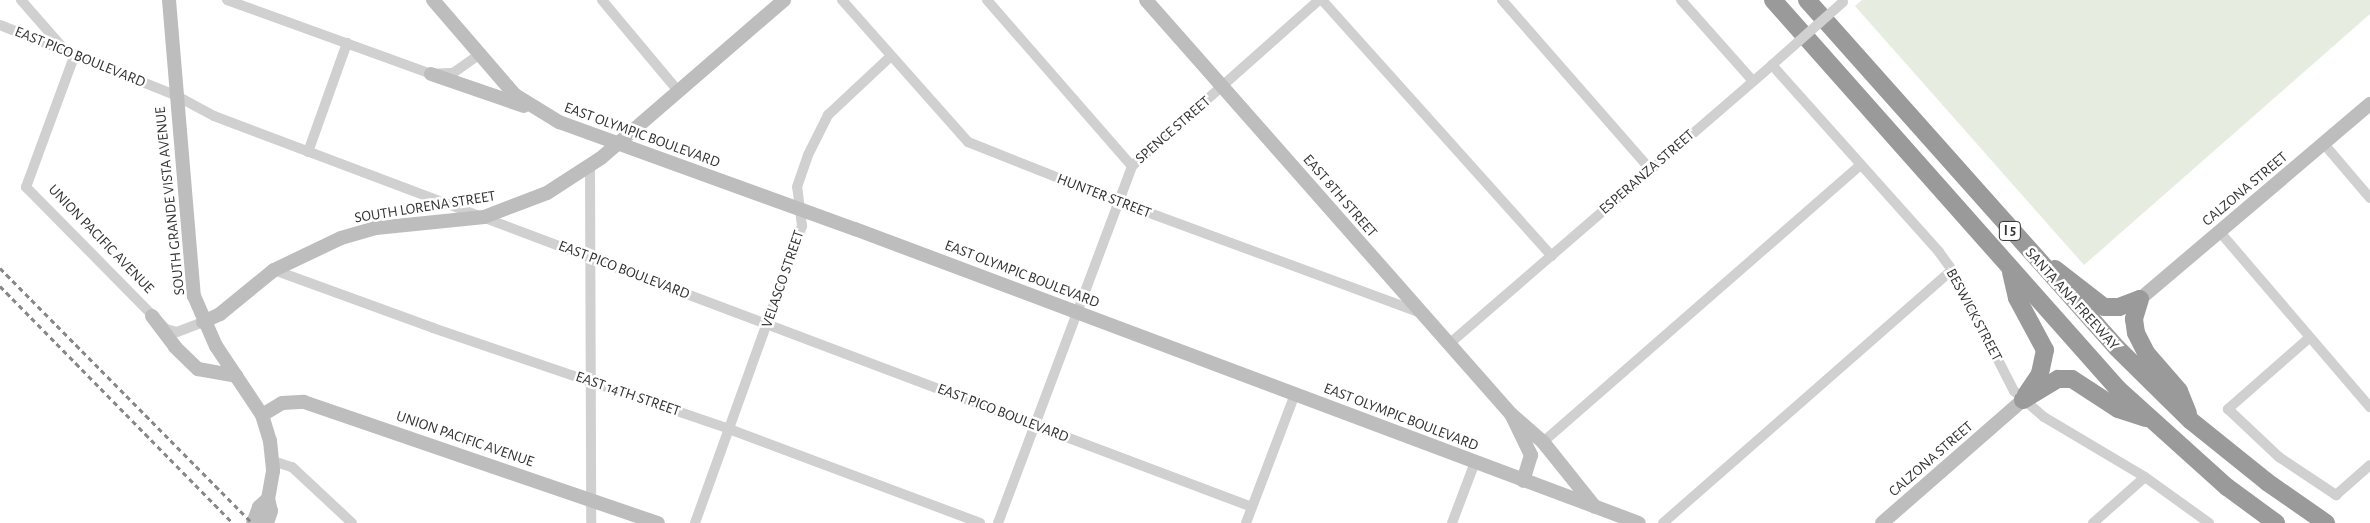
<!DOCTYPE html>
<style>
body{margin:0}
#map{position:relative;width:2370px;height:523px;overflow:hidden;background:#fff;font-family:"Alegreya Sans",sans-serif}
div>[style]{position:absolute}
.green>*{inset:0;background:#e6ecdf}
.street>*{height:10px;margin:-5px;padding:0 5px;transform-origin:5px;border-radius:5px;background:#d0d0d0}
.secondary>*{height:14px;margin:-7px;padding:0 7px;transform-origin:7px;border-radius:7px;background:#bdbdbd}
.highway>*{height:18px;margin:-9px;padding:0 9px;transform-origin:9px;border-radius:9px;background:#9a9a9a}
.rail>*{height:2.5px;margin-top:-1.25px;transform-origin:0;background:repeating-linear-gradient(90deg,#888 0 5px,transparent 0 9px)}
.street-bridge>*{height:10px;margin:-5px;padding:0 5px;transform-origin:5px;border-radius:5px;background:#d0d0d0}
span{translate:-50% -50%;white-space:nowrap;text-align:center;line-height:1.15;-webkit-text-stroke:5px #fff;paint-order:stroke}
.shield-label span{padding:1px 4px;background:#fff;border:1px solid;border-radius:4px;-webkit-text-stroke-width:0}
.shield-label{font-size:14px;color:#333;font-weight:700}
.street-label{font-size:15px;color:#333}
</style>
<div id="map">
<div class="green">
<i style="clip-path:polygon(1862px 0,2370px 0,2370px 14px,2084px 265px,1855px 6px)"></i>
</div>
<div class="street">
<i style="left:21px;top:0;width:64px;rotate:48.8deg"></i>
<i style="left:227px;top:0;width:217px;rotate:19.9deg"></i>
<i style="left:431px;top:74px;width:22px;rotate:-3deg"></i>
<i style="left:453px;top:73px;width:32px;rotate:-35deg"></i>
<i style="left:602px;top:0;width:120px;rotate:50.1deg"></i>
<i style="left:842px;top:0;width:190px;rotate:48.4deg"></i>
<i style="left:968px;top:142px;width:160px;rotate:21.6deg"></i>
<i style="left:1117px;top:201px;width:322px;rotate:20.2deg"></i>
<i style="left:987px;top:0;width:220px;rotate:48.9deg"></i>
<i style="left:1322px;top:0;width:344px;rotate:48.1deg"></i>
<i style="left:1502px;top:0;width:225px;rotate:48.8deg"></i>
<i style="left:1681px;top:0;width:107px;rotate:48.4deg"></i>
<i style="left:0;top:25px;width:188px;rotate:21.8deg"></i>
<i style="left:175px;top:95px;width:44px;rotate:28.3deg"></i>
<i style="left:214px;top:116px;width:1109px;rotate:20.64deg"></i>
<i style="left:75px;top:54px;width:142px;rotate:110.2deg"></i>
<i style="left:26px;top:187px;width:199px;rotate:45.4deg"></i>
<i style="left:166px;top:329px;width:11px;rotate:15deg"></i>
<i style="left:177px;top:332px;width:28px;rotate:-21deg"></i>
<i style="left:2324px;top:144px;width:71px;rotate:49.6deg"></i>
<i style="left:308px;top:152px;width:116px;rotate:-70.3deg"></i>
<i style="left:590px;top:167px;width:356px;rotate:89.8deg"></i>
<i style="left:2219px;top:231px;width:232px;rotate:49.4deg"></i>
<i style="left:274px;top:270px;width:169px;rotate:20deg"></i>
<i style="left:433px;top:328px;width:313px;rotate:18.8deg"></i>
<i style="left:729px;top:429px;width:268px;rotate:20.5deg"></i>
<i style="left:2309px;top:338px;width:108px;rotate:138.8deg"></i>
<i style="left:2228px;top:409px;width:70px;rotate:43.3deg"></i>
<i style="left:2279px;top:457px;width:69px;rotate:33.7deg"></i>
<i style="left:2336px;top:495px;width:45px;rotate:-41.4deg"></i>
<i style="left:1449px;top:344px;width:427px;rotate:-40.8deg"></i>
<i style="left:1772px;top:65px;width:251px;rotate:48.2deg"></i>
<i style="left:1939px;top:252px;width:22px;rotate:54deg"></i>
<i style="left:1952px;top:270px;width:136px;rotate:62.9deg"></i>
<i style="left:2014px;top:391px;width:40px;rotate:41deg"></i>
<i style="left:2044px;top:417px;width:117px;rotate:30.7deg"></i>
<i style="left:2145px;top:477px;width:79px;rotate:35.7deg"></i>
<i style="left:1543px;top:442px;width:422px;rotate:-41.1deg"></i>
<i style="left:273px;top:461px;width:20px;rotate:18deg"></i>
<i style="left:292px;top:467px;width:82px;rotate:43deg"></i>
<i style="left:695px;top:523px;width:316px;rotate:-70.2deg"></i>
<i style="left:802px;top:226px;width:39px;rotate:-97deg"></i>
<i style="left:797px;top:187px;width:34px;rotate:-71deg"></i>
<i style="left:808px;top:155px;width:45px;rotate:-63.4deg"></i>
<i style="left:828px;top:115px;width:85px;rotate:-43.1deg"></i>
<i style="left:998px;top:523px;width:381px;rotate:-69.4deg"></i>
<i style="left:1132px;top:166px;width:250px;rotate:-41.6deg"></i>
<i style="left:1246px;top:523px;width:138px;rotate:-69.2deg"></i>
<i style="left:1452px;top:523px;width:65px;rotate:-69.3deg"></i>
<i style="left:1663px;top:523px;width:384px;rotate:-41.2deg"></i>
<i style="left:2093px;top:523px;width:69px;rotate:-41.5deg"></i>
</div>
<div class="secondary">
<i style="left:169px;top:0;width:297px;rotate:85.2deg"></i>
<i style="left:194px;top:296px;width:55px;rotate:66.3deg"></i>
<i style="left:216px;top:346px;width:83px;rotate:56.3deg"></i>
<i style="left:262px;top:415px;width:27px;rotate:73deg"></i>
<i style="left:270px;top:441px;width:30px;rotate:84deg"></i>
<i style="left:273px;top:471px;width:28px;rotate:100deg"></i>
<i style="left:268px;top:499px;width:12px;rotate:76deg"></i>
<i style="left:271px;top:511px;width:13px;rotate:108deg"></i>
<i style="left:433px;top:0;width:125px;rotate:49.2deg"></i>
<i style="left:515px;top:95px;width:52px;rotate:31.5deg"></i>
<i style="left:559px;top:122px;width:315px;rotate:19.9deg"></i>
<i style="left:855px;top:229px;width:837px;rotate:20.56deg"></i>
<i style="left:1146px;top:0;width:552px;rotate:48.6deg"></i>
<i style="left:1511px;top:414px;width:46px;rotate:64deg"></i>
<i style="left:1531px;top:455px;width:27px;rotate:107deg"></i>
<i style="left:431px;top:74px;width:98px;rotate:19deg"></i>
<i style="left:2140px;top:299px;width:302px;rotate:-40.3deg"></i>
<i style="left:152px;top:316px;width:39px;rotate:53deg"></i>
<i style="left:175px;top:347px;width:32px;rotate:44deg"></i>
<i style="left:198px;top:369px;width:39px;rotate:10deg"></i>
<i style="left:203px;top:322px;width:19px;rotate:-25deg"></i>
<i style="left:220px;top:314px;width:70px;rotate:-39.2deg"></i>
<i style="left:274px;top:270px;width:74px;rotate:-25.5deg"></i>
<i style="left:341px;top:238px;width:36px;rotate:-16deg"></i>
<i style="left:376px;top:228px;width:109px;rotate:-5.8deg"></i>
<i style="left:484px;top:217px;width:67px;rotate:-20.9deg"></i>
<i style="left:547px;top:193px;width:64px;rotate:-32.9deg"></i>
<i style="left:601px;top:158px;width:242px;rotate:-40.8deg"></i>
<i style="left:1511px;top:414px;width:43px;rotate:41.2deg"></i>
<i style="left:1543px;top:442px;width:83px;rotate:51.3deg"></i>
<i style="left:262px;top:415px;width:23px;rotate:-31deg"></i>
<i style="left:282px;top:403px;width:22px;rotate:-3deg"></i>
<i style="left:304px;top:402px;width:374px;rotate:18.9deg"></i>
<i style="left:253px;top:523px;width:17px;rotate:-69deg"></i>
<i style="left:259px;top:507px;width:12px;rotate:-42deg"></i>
<i style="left:1882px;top:523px;width:187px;rotate:-41.1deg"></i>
</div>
<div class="highway">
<i style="left:1773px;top:0;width:520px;rotate:48.43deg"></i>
<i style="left:2118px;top:389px;width:147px;rotate:42deg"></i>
<i style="left:2227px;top:487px;width:61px;rotate:36.3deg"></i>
<i style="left:1807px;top:0;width:466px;rotate:48.3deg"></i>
<i style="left:2117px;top:348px;width:103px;rotate:44.6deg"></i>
<i style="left:2190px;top:420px;width:99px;rotate:38.8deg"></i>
<i style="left:2267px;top:482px;width:72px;rotate:34.8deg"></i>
<i style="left:2055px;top:269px;width:62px;rotate:37.8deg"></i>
<i style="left:2104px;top:307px;width:15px"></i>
<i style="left:2119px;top:307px;width:22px;rotate:-21deg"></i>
<i style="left:2011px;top:272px;width:27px;rotate:77deg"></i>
<i style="left:2017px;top:298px;width:59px;rotate:61.7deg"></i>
<i style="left:2045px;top:350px;width:25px;rotate:102deg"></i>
<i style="left:2040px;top:374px;width:25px;rotate:124deg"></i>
<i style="left:2140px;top:299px;width:21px;rotate:107deg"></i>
<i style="left:2134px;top:319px;width:14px;rotate:82deg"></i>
<i style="left:2136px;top:333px;width:22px;rotate:63deg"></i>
<i style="left:2146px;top:353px;width:50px;rotate:49deg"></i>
<i style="left:2179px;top:391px;width:24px;rotate:68deg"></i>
<i style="left:2023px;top:400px;width:41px;rotate:-31deg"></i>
<i style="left:2058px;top:379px;width:14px"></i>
<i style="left:2072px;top:379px;width:55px;rotate:33.1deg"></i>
<i style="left:2118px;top:409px;width:29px;rotate:18deg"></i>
</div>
<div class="rail">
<i style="left:0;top:268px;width:359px;rotate:45.3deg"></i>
<i style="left:0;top:286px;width:332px;rotate:45.5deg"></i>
</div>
<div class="street-bridge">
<i style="left:1772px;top:65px;width:95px;rotate:-41.6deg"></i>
</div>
<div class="shield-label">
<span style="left:2010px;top:231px">I 5</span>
</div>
<div class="street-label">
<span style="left:80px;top:57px;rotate:22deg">EAST PICO BOULEVARD</span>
<span style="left:1173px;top:130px;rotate:-41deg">SPENCE STREET</span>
<span style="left:642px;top:135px;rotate:20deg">EAST OLYMPIC BOULEVARD</span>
<span style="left:1647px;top:172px;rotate:-41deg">ESPERANZA STREET</span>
<span style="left:2245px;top:189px;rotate:-40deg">CALZONA STREET</span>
<span style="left:1104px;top:196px;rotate:21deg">HUNTER STREET</span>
<span style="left:1340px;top:196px;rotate:49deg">EAST 8TH STREET</span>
<span style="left:170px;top:201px;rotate:-96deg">SOUTH GRANDE VISTA AVENUE</span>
<span style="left:425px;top:207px;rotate:-9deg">SOUTH LORENA STREET</span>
<span style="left:101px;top:239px;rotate:46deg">UNION PACIFIC AVENUE</span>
<span style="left:624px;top:270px;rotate:21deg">EAST PICO BOULEVARD</span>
<span style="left:1022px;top:274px;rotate:21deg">EAST OLYMPIC BOULEVARD</span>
<span style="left:783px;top:279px;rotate:-71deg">VELASCO STREET</span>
<span style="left:2072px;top:299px;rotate:48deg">SANTA ANA FREEWAY</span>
<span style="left:1974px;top:315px;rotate:62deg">BESWICK STREET</span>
<span style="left:628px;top:394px;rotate:19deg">EAST 14TH STREET</span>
<span style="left:1003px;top:413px;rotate:21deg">EAST PICO BOULEVARD</span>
<span style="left:1401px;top:417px;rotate:21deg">EAST OLYMPIC BOULEVARD</span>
<span style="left:465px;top:439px;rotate:19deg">UNION PACIFIC AVENUE</span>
<span style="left:1931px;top:459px;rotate:-41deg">CALZONA STREET</span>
</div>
</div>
